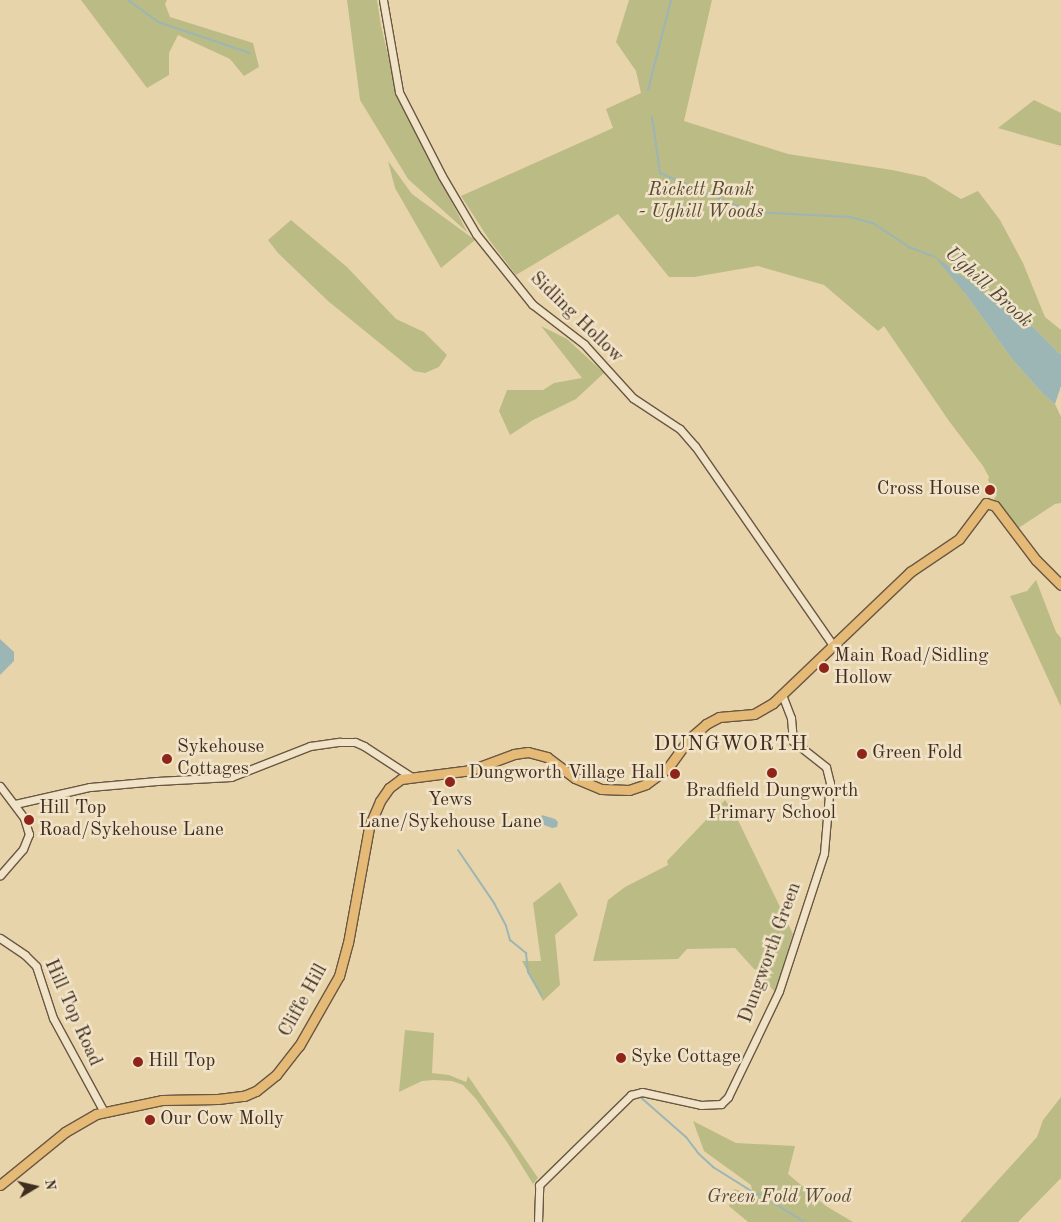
<!DOCTYPE html>
<style>
body{margin:0}
#map{position:relative;width:1061px;height:1222px;overflow:hidden;background:#e8d4ab;font-family:"Old Standard TT",serif}
div>[style]{position:absolute}
.green>*{inset:0;background:#bbbb85}
.water>*{inset:0;background:#9cb5b5}
.stream>*{height:2px;margin:-1px;padding:0 1px;transform-origin:1px;border-radius:1px;background:#9cb5b5}
.roads{filter:drop-shadow(1px 0 #6a5743) drop-shadow(-1px 0 #6a5743) drop-shadow(0 1px #6a5743) drop-shadow(0 -1px #6a5743)}
.minor>*{height:7px;margin:-3.5px;padding:0 3.5px;transform-origin:3.5px;border-radius:3.5px;background:#f0e3c8}
.major>*{height:9px;margin:-4.5px;padding:0 4.5px;transform-origin:4.5px;border-radius:4.5px;background:#e4ba76}
.dots>*{width:14px;height:14px;translate:-50% -50%;box-sizing:border-box;border:2px solid #f0e3c8;border-radius:50%}
span{translate:-50% -50%;white-space:nowrap;text-align:center;line-height:1.15;-webkit-text-stroke:5px #f0e3c8;paint-order:stroke}
.park-label{font-size:19px;color:#594934;font-style:italic}
.street-label{font-size:19px;color:#402d20}
.poi-label{font-size:19px;color:#402d20}
.right{translate:-100% -50%;text-align:right}
.left{translate:0 -50%;text-align:left}
.water-label{font-size:20px;color:#52483e;font-style:italic}
.quarter-label{font-size:21px;color:#402d20;letter-spacing:1px}
.north{position:absolute;left:10px;top:1162px;width:50px;height:50px;-webkit-text-stroke:4px #f0e3c8;paint-order:stroke;rotate:81deg;font-size:14px;font-weight:700;line-height:20px;text-align:center;color:#402d20}
.north::after{content:'';display:block;margin:auto;width:18px;height:22px;background:#402d20;clip-path:polygon(50% 0,100% 100%,50% 72%,0 100%)}
</style>
<div id="map">
<div class="green">
<i style="clip-path:polygon(81px 0,167px 0,165px 4px,170px 17px,253px 43px,259px 67px,244px 76px,230px 59px,178px 35px,169px 53px,169px 75px,147px 88px)"></i>
<i style="clip-path:polygon(347px 0,377px 0,381px 26px,397px 93px,467px 232px,408px 179px,360px 100px)"></i>
<i style="clip-path:polygon(629px 0,712px 0,684px 121px,788px 154px,892px 170px,925px 177px,961px 199px,978px 191px,1000px 220px,1023px 263px,1045px 317px,1061px 330px,1061px 355px,1034px 328px,978px 287px,964px 292px,1012px 359px,1044px 395px,1055px 404px,1061px 417px,1061px 503px,1055px 504px,1017px 529px,994px 499px,997px 495px,988px 480px,989px 477px,983px 466px,949px 421px,884px 326px,878px 331px,824px 285px,758px 266px,694px 277px,669px 277px,618px 214px,516px 275px,490px 241px,461px 196px,613px 128px,606px 109px,641px 93px,636px 71px,616px 42px)"></i>
<i style="clip-path:polygon(1034px 100px,1061px 113px,1061px 146px,998px 128px)"></i>
<i style="clip-path:polygon(388px 161px,412px 194px,475px 240px,441px 268px,395px 188px)"></i>
<i style="clip-path:polygon(291px 220px,347px 267px,396px 319px,424px 332px,447px 355px,439px 367px,425px 373px,414px 371px,328px 301px,278px 253px,268px 240px)"></i>
<i style="clip-path:polygon(541px 326px,567px 339px,604px 373px,576px 399px,533px 420px,510px 435px,499px 411px,507px 390px,543px 390px,554px 383px,582px 378px)"></i>
<i style="clip-path:polygon(1036px 580px,1056px 632px,1061px 638px,1061px 707px,1010px 596px,1027px 591px)"></i>
<i style="clip-path:polygon(725px 800px,735px 814px,793px 934px,775px 992px,735px 948px,687px 949px,678px 959px,593px 961px,608px 900px,625px 887px,668px 865px,667px 861px)"></i>
<i style="clip-path:polygon(560px 882px,578px 915px,555px 935px,560px 985px,543px 1001px,522px 961px,541px 961px,533px 903px)"></i>
<i style="clip-path:polygon(405px 1030px,434px 1033px,432px 1073px,449px 1075px,466px 1082px,468px 1076px,538px 1178px,533px 1184px,507px 1142px,476px 1099px,463px 1085px,452px 1081px,434px 1080px,422px 1081px,399px 1092px)"></i>
<i style="clip-path:polygon(1061px 1097px,1061px 1178px,1018px 1222px,960px 1222px,1037px 1137px,1043px 1120px)"></i>
<i style="clip-path:polygon(693px 1121px,736px 1143px,795px 1146px,788px 1174px,826px 1206px,853px 1222px,748px 1222px,729px 1206px,734px 1189px,753px 1195px,751px 1185px,704px 1151px)"></i>
</div>
<div class="water">
<i style="clip-path:polygon(933px 255px,1034px 328px,1061px 355px,1061px 386px,1055px 404px,1044px 395px,1012px 359px,964px 292px)"></i>
<i style="clip-path:polygon(0 639px,14px 652px,14px 661px,0 675px)"></i>
<i style="clip-path:polygon(542px 815px,555px 819px,558px 822px,557px 827px,552px 828px,544px 825px,540px 819px)"></i>
</div>
<div class="stream">
<i style="left:128px;top:0;width:37px;rotate:36deg"></i>
<i style="left:158px;top:22px;width:97px;rotate:18.6deg"></i>
<i style="left:648px;top:90px;width:93px;rotate:-75.7deg"></i>
<i style="left:652px;top:117px;width:57px;rotate:81.9deg"></i>
<i style="left:660px;top:173px;width:99px;rotate:23.2deg"></i>
<i style="left:751px;top:212px;width:99px;rotate:2.9deg"></i>
<i style="left:850px;top:217px;width:24px;rotate:15deg"></i>
<i style="left:873px;top:223px;width:43px;rotate:33.7deg"></i>
<i style="left:909px;top:247px;width:26px;rotate:21deg"></i>
<i style="left:458px;top:850px;width:64px;rotate:55.8deg"></i>
<i style="left:494px;top:903px;width:26px;rotate:62deg"></i>
<i style="left:506px;top:926px;width:15px;rotate:74deg"></i>
<i style="left:510px;top:940px;width:21px;rotate:39deg"></i>
<i style="left:526px;top:953px;width:19px;rotate:84deg"></i>
<i style="left:528px;top:972px;width:28px;rotate:60deg"></i>
<i style="left:638px;top:1095px;width:64px;rotate:41.2deg"></i>
<i style="left:686px;top:1137px;width:20px;rotate:53deg"></i>
<i style="left:698px;top:1153px;width:21px;rotate:43deg"></i>
<i style="left:713px;top:1167px;width:51px;rotate:32.1deg"></i>
<i style="left:756px;top:1194px;width:12px;rotate:9deg"></i>
<i style="left:768px;top:1196px;width:9px;rotate:49deg"></i>
<i style="left:774px;top:1203px;width:36px;rotate:32deg"></i>
</div>
<div class="roads">
<div class="minor">
<i style="left:383px;top:0;width:93px;rotate:80.1deg"></i>
<i style="left:399px;top:92px;width:94px;rotate:62.9deg"></i>
<i style="left:442px;top:176px;width:67px;rotate:59.6deg"></i>
<i style="left:476px;top:234px;width:90px;rotate:51.3deg"></i>
<i style="left:532px;top:304px;width:66px;rotate:37.6deg"></i>
<i style="left:584px;top:344px;width:73px;rotate:47.8deg"></i>
<i style="left:633px;top:398px;width:56px;rotate:33.4deg"></i>
<i style="left:680px;top:429px;width:23px;rotate:49deg"></i>
<i style="left:695px;top:446px;width:241px;rotate:55.3deg"></i>
<i style="left:0;top:786px;width:40px;rotate:53deg"></i>
<i style="left:24px;top:818px;width:17px;rotate:73deg"></i>
<i style="left:29px;top:834px;width:16px;rotate:112deg"></i>
<i style="left:23px;top:849px;width:35px;rotate:131deg"></i>
<i style="left:15px;top:804px;width:77px;rotate:-12.8deg"></i>
<i style="left:90px;top:787px;width:67px;rotate:-5.1deg"></i>
<i style="left:157px;top:781px;width:74px;rotate:-3.1deg"></i>
<i style="left:231px;top:777px;width:85px;rotate:-21.4deg"></i>
<i style="left:310px;top:746px;width:30px;rotate:-8deg"></i>
<i style="left:340px;top:742px;width:15px"></i>
<i style="left:355px;top:742px;width:10px;rotate:24deg"></i>
<i style="left:364px;top:746px;width:55px;rotate:33.1deg"></i>
<i style="left:0;top:938px;width:30px;rotate:34deg"></i>
<i style="left:25px;top:955px;width:16px;rotate:45deg"></i>
<i style="left:36px;top:966px;width:55px;rotate:71.9deg"></i>
<i style="left:53px;top:1018px;width:107px;rotate:61.5deg"></i>
<i style="left:538px;top:1222px;width:37px;rotate:-88deg"></i>
<i style="left:539px;top:1185px;width:129px;rotate:-44.4deg"></i>
<i style="left:631px;top:1095px;width:11px;rotate:-15deg"></i>
<i style="left:642px;top:1092px;width:60px;rotate:12.4deg"></i>
<i style="left:701px;top:1105px;width:20px;rotate:-3deg"></i>
<i style="left:721px;top:1104px;width:10px;rotate:-45deg"></i>
<i style="left:728px;top:1097px;width:64px;rotate:-64.2deg"></i>
<i style="left:756px;top:1039px;width:53px;rotate:-64.4deg"></i>
<i style="left:779px;top:991px;width:145px;rotate:-71.9deg"></i>
<i style="left:824px;top:853px;width:70px;rotate:-85.1deg"></i>
<i style="left:830px;top:783px;width:16px;rotate:-104deg"></i>
<i style="left:826px;top:767px;width:42px;rotate:-141.8deg"></i>
<i style="left:793px;top:741px;width:23px;rotate:-95deg"></i>
<i style="left:791px;top:718px;width:26px;rotate:-111deg"></i>
</div>
<div class="major">
<i style="left:0;top:1185px;width:84px;rotate:-39.2deg"></i>
<i style="left:65px;top:1132px;width:36px;rotate:-30deg"></i>
<i style="left:96px;top:1114px;width:67px;rotate:-12deg"></i>
<i style="left:162px;top:1100px;width:56px;rotate:-1deg"></i>
<i style="left:218px;top:1099px;width:26px;rotate:-7deg"></i>
<i style="left:244px;top:1096px;width:13px;rotate:-23deg"></i>
<i style="left:256px;top:1091px;width:26px;rotate:-39deg"></i>
<i style="left:276px;top:1075px;width:37px;rotate:-52deg"></i>
<i style="left:299px;top:1046px;width:81px;rotate:-60.3deg"></i>
<i style="left:339px;top:976px;width:34px;rotate:-75deg"></i>
<i style="left:348px;top:943px;width:118px;rotate:-79.7deg"></i>
<i style="left:369px;top:827px;width:28px;rotate:-67deg"></i>
<i style="left:380px;top:801px;width:16px;rotate:-55deg"></i>
<i style="left:389px;top:788px;width:15px;rotate:-37deg"></i>
<i style="left:401px;top:779px;width:71px;rotate:-7.3deg"></i>
<i style="left:471px;top:770px;width:46px;rotate:-20.4deg"></i>
<i style="left:514px;top:754px;width:14px;rotate:-8deg"></i>
<i style="left:528px;top:752px;width:20px;rotate:15deg"></i>
<i style="left:547px;top:757px;width:35px;rotate:37deg"></i>
<i style="left:575px;top:778px;width:28px;rotate:23deg"></i>
<i style="left:601px;top:789px;width:28px;rotate:2deg"></i>
<i style="left:629px;top:790px;width:18px;rotate:-19deg"></i>
<i style="left:646px;top:784px;width:26px;rotate:-36deg"></i>
<i style="left:667px;top:769px;width:37px;rotate:-54deg"></i>
<i style="left:689px;top:739px;width:23px;rotate:-41deg"></i>
<i style="left:706px;top:724px;width:15px;rotate:-28deg"></i>
<i style="left:719px;top:717px;width:35px;rotate:-5deg"></i>
<i style="left:754px;top:714px;width:22px;rotate:-30deg"></i>
<i style="left:773px;top:703px;width:190px;rotate:-43.7deg"></i>
<i style="left:910px;top:572px;width:59px;rotate:-34deg"></i>
<i style="left:959px;top:539px;width:45px;rotate:-53.1deg"></i>
<i style="left:986px;top:503px;width:9px;rotate:18deg"></i>
<i style="left:995px;top:506px;width:68px;rotate:52.8deg"></i>
<i style="left:1036px;top:560px;width:35px;rotate:45deg"></i>
</div>
</div>
<div class="dots">
<i style="left:990px;top:490px;background:#8f2418"></i>
<i style="left:824px;top:668px;background:#8f2418"></i>
<i style="left:862px;top:754px;background:#8f2418"></i>
<i style="left:167px;top:759px;background:#8f2418"></i>
<i style="left:772px;top:773px;background:#8f2418"></i>
<i style="left:675px;top:774px;background:#8f2418"></i>
<i style="left:450px;top:782px;background:#8f2418"></i>
<i style="left:29px;top:820px;background:#8f2418"></i>
<i style="left:621px;top:1058px;background:#8f2418"></i>
<i style="left:138px;top:1062px;background:#8f2418"></i>
<i style="left:150px;top:1120px;background:#8f2418"></i>
</div>
<div class="park-label">
<span style="left:701px;top:202px">Rickett Bank<br>- Ughill Woods</span>
<span style="left:779px;top:1198px">Green Fold Wood</span>
</div>
<div class="street-label">
<span style="left:576px;top:318px;rotate:44deg">Sidling Hollow</span>
<span style="left:771px;top:953px;rotate:-70deg">Dungworth Green</span>
<span style="left:304px;top:1001px;rotate:-61deg">Cliffe Hill</span>
<span style="left:72px;top:1013px;rotate:66deg">Hill Top Road</span>
</div>
<div class="poi-label">
<span class="right" style="left:980px;top:490px">Cross House</span>
<span class="left" style="left:834px;top:668px">Main Road/Sidling<br>Hollow</span>
<span class="left" style="left:177px;top:759px">Sykehouse<br>Cottages</span>
<span class="left" style="left:872px;top:754px">Green Fold</span>
<span class="right" style="left:665px;top:774px">Dungworth Village Hall</span>
<span style="left:772px;top:803px">Bradfield Dungworth<br>Primary School</span>
<span style="left:450px;top:812px">Yews<br>Lane/Sykehouse Lane</span>
<span class="left" style="left:39px;top:820px">Hill Top<br>Road/Sykehouse Lane</span>
<span class="left" style="left:631px;top:1058px">Syke Cottage</span>
<span class="left" style="left:148px;top:1062px">Hill Top</span>
<span class="left" style="left:160px;top:1120px">Our Cow Molly</span>
</div>
<div class="water-label">
<span style="left:988px;top:288px;rotate:42deg">Ughill Brook</span>
</div>
<div class="quarter-label">
<span style="left:731px;top:745px">DUNGWORTH</span>
</div>
<div class="north">N</div>
</div>
